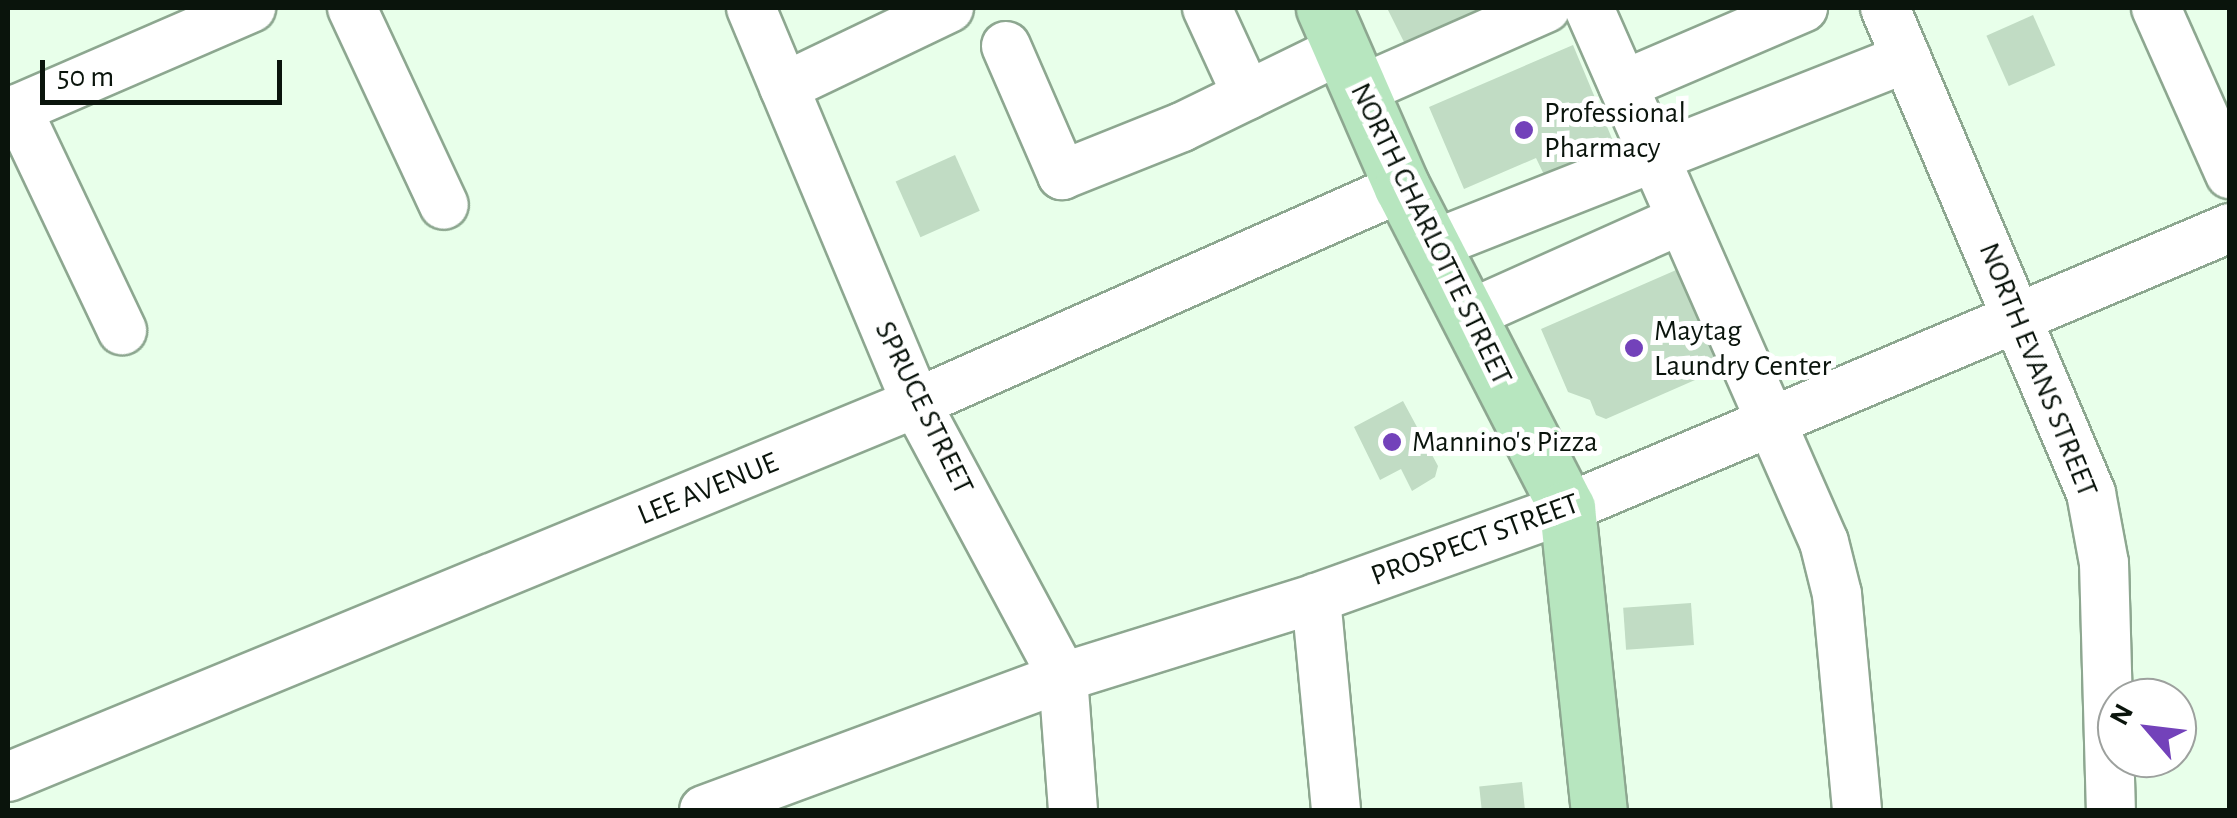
<!DOCTYPE html>
<style>
body{margin:0}
#map{position:relative;width:2237px;height:818px;overflow:hidden;background:#e8ffea;font-family:"Alegreya Sans",sans-serif}
div>[style]{position:absolute}
.building>*{inset:0;background:#c1dcc4;transform-origin:0 0}
.roads{filter:drop-shadow(2px 0 #8da790) drop-shadow(-2px 0 #8da790) drop-shadow(0 2px #8da790) drop-shadow(0 -2px #8da790)}
.minor>*{height:48px;margin:-24px;padding:0 24px;transform-origin:24px;border-radius:24px;background:#fff}
.major>*{height:55px;margin:-27.5px;padding:0 27.5px;transform-origin:27.5px;border-radius:27.5px;background:#b7e6bf}
.dots>*{width:28px;height:28px;translate:-50% -50%;box-sizing:border-box;border:5px solid #fff;border-radius:50%}
span{translate:-50% -50%;white-space:nowrap;text-align:center;line-height:1.15;-webkit-text-stroke:10px #fff;paint-order:stroke}
.poi-label{font-size:30px;color:#0a140c}
.left{translate:0 -50%;text-align:left}
.street-label{font-size:30px;color:#0a140c}
.frame{position:absolute;inset:0;border:10px solid #0a140c;pointer-events:none}
.north{position:absolute;left:2097px;top:678px;width:100px;height:100px;box-sizing:border-box;background:#fff;border:2px solid #9da19e;border-radius:50%;rotate:298deg;font-size:28px;font-weight:700;line-height:40px;text-align:center;color:#0a140c}
.north::after{content:'';display:block;margin:auto;width:35px;height:45px;background:#7342ba;clip-path:polygon(50% 0,100% 100%,50% 72%,0 100%)}
.scale{position:absolute;left:40px;top:60px;width:242px;height:45px;box-sizing:border-box;border:5px solid #0a140c;border-top:0;padding-left:12px;font-size:30px;line-height:35px;white-space:nowrap;color:#0a140c;-webkit-text-stroke:8px #fff;paint-order:stroke}
</style>
<div id="map">
<div class="building">
<i style="clip-path:polygon(1387px 8px,1490px 8px,1406px 46px)"></i>
<i style="left:2033px;top:15px;width:55px;height:51px;rotate:66deg"></i>
<i style="clip-path:polygon(1573px 45px,1618px 153px,1548px 183px,1536px 158px,1464px 189px,1429px 107px)"></i>
<i style="left:955px;top:155px;width:61px;height:65px;rotate:66deg"></i>
<i style="clip-path:polygon(1683px 267px,1727px 366px,1606px 419px,1596px 415px,1590px 400px,1568px 392px,1541px 329px)"></i>
<i style="clip-path:polygon(1403px 401px,1438px 466px,1435px 477px,1412px 491px,1401px 469px,1380px 480px,1354px 427px)"></i>
<i style="left:1691px;top:603px;width:42px;height:68px;rotate:86deg"></i>
<i style="left:1522px;top:782px;width:28px;height:43px;rotate:84deg"></i>
</div>
<div class="roads">
<div class="minor">
<i style="left:352px;top:8px;width:217px;rotate:65deg"></i>
<i style="left:751px;top:8px;width:428px;rotate:67.3deg"></i>
<i style="left:916px;top:403px;width:311px;rotate:61.8deg"></i>
<i style="left:1063px;top:677px;width:133px;rotate:85.7deg"></i>
<i style="left:1207px;top:8px;width:96px;rotate:65.3deg"></i>
<i style="left:1589px;top:8px;width:583px;rotate:66.25deg"></i>
<i style="left:1824px;top:542px;width:54px;rotate:76deg"></i>
<i style="left:1837px;top:594px;width:217px;rotate:84.7deg"></i>
<i style="left:1885px;top:8px;width:527px;rotate:66.99deg"></i>
<i style="left:2091px;top:493px;width:71px;rotate:79.5deg"></i>
<i style="left:2104px;top:563px;width:247px;rotate:88.4deg"></i>
<i style="left:2156px;top:8px;width:182px;rotate:66deg"></i>
<i style="left:1006px;top:46px;width:141px;rotate:66.5deg"></i>
<i style="left:1062px;top:175px;width:129px;rotate:-21.8deg"></i>
<i style="left:1182px;top:127px;width:178px;rotate:-26deg"></i>
<i style="left:1623px;top:85px;width:196px;rotate:-23.2deg"></i>
<i style="left:784px;top:87px;width:183px;rotate:-25.6deg"></i>
<i style="left:1360px;top:90px;width:203px;rotate:-23.8deg"></i>
<i style="left:17px;top:109px;width:245px;rotate:64.6deg"></i>
<i style="left:8px;top:113px;width:265px;rotate:-23.4deg"></i>
<i style="left:1432px;top:245px;width:510px;rotate:-21.49deg"></i>
<i style="left:1468px;top:315px;width:232px;rotate:-24.1deg"></i>
<i style="left:1316px;top:598px;width:213px;rotate:84.6deg"></i>
<i style="left:8px;top:777px;width:982px;rotate:-22.39deg"></i>
<i style="left:916px;top:403px;width:532px;rotate:-23.96deg"></i>
<i style="left:704px;top:810px;width:383px;rotate:-20.3deg"></i>
<i style="left:1063px;top:677px;width:265px;rotate:-17.3deg"></i>
<i style="left:1316px;top:598px;width:267px;rotate:-19.7deg"></i>
<i style="left:1567px;top:508px;width:720px;rotate:-22.9deg"></i>
</div>
<div class="major">
<i style="left:1324px;top:8px;width:195px;rotate:66.5deg"></i>
<i style="left:1402px;top:187px;width:361px;rotate:62.8deg"></i>
<i style="left:1567px;top:508px;width:304px;rotate:84deg"></i>
</div>
</div>
<div class="dots">
<i style="left:1524px;top:130px;background:#7342ba"></i>
<i style="left:1634px;top:348px;background:#7342ba"></i>
<i style="left:1392px;top:442px;background:#7342ba"></i>
</div>
<div class="poi-label">
<span class="left" style="left:1544px;top:130px">Professional<br>Pharmacy</span>
<span class="left" style="left:1654px;top:348px">Maytag<br>Laundry Center</span>
<span class="left" style="left:1412px;top:442px">Mannino's Pizza</span>
</div>
<div class="street-label">
<span style="left:1431px;top:234px;rotate:64deg">NORTH CHARLOTTE STREET</span>
<span style="left:2038px;top:370px;rotate:68deg">NORTH EVANS STREET</span>
<span style="left:924px;top:408px;rotate:64deg">SPRUCE STREET</span>
<span style="left:708px;top:489px;rotate:-22deg">LEE AVENUE</span>
<span style="left:1475px;top:540px;rotate:-20deg">PROSPECT STREET</span>
</div>
<div class="frame"></div>
<div class="north">N</div>
<div class="scale">50 m</div>
</div>
